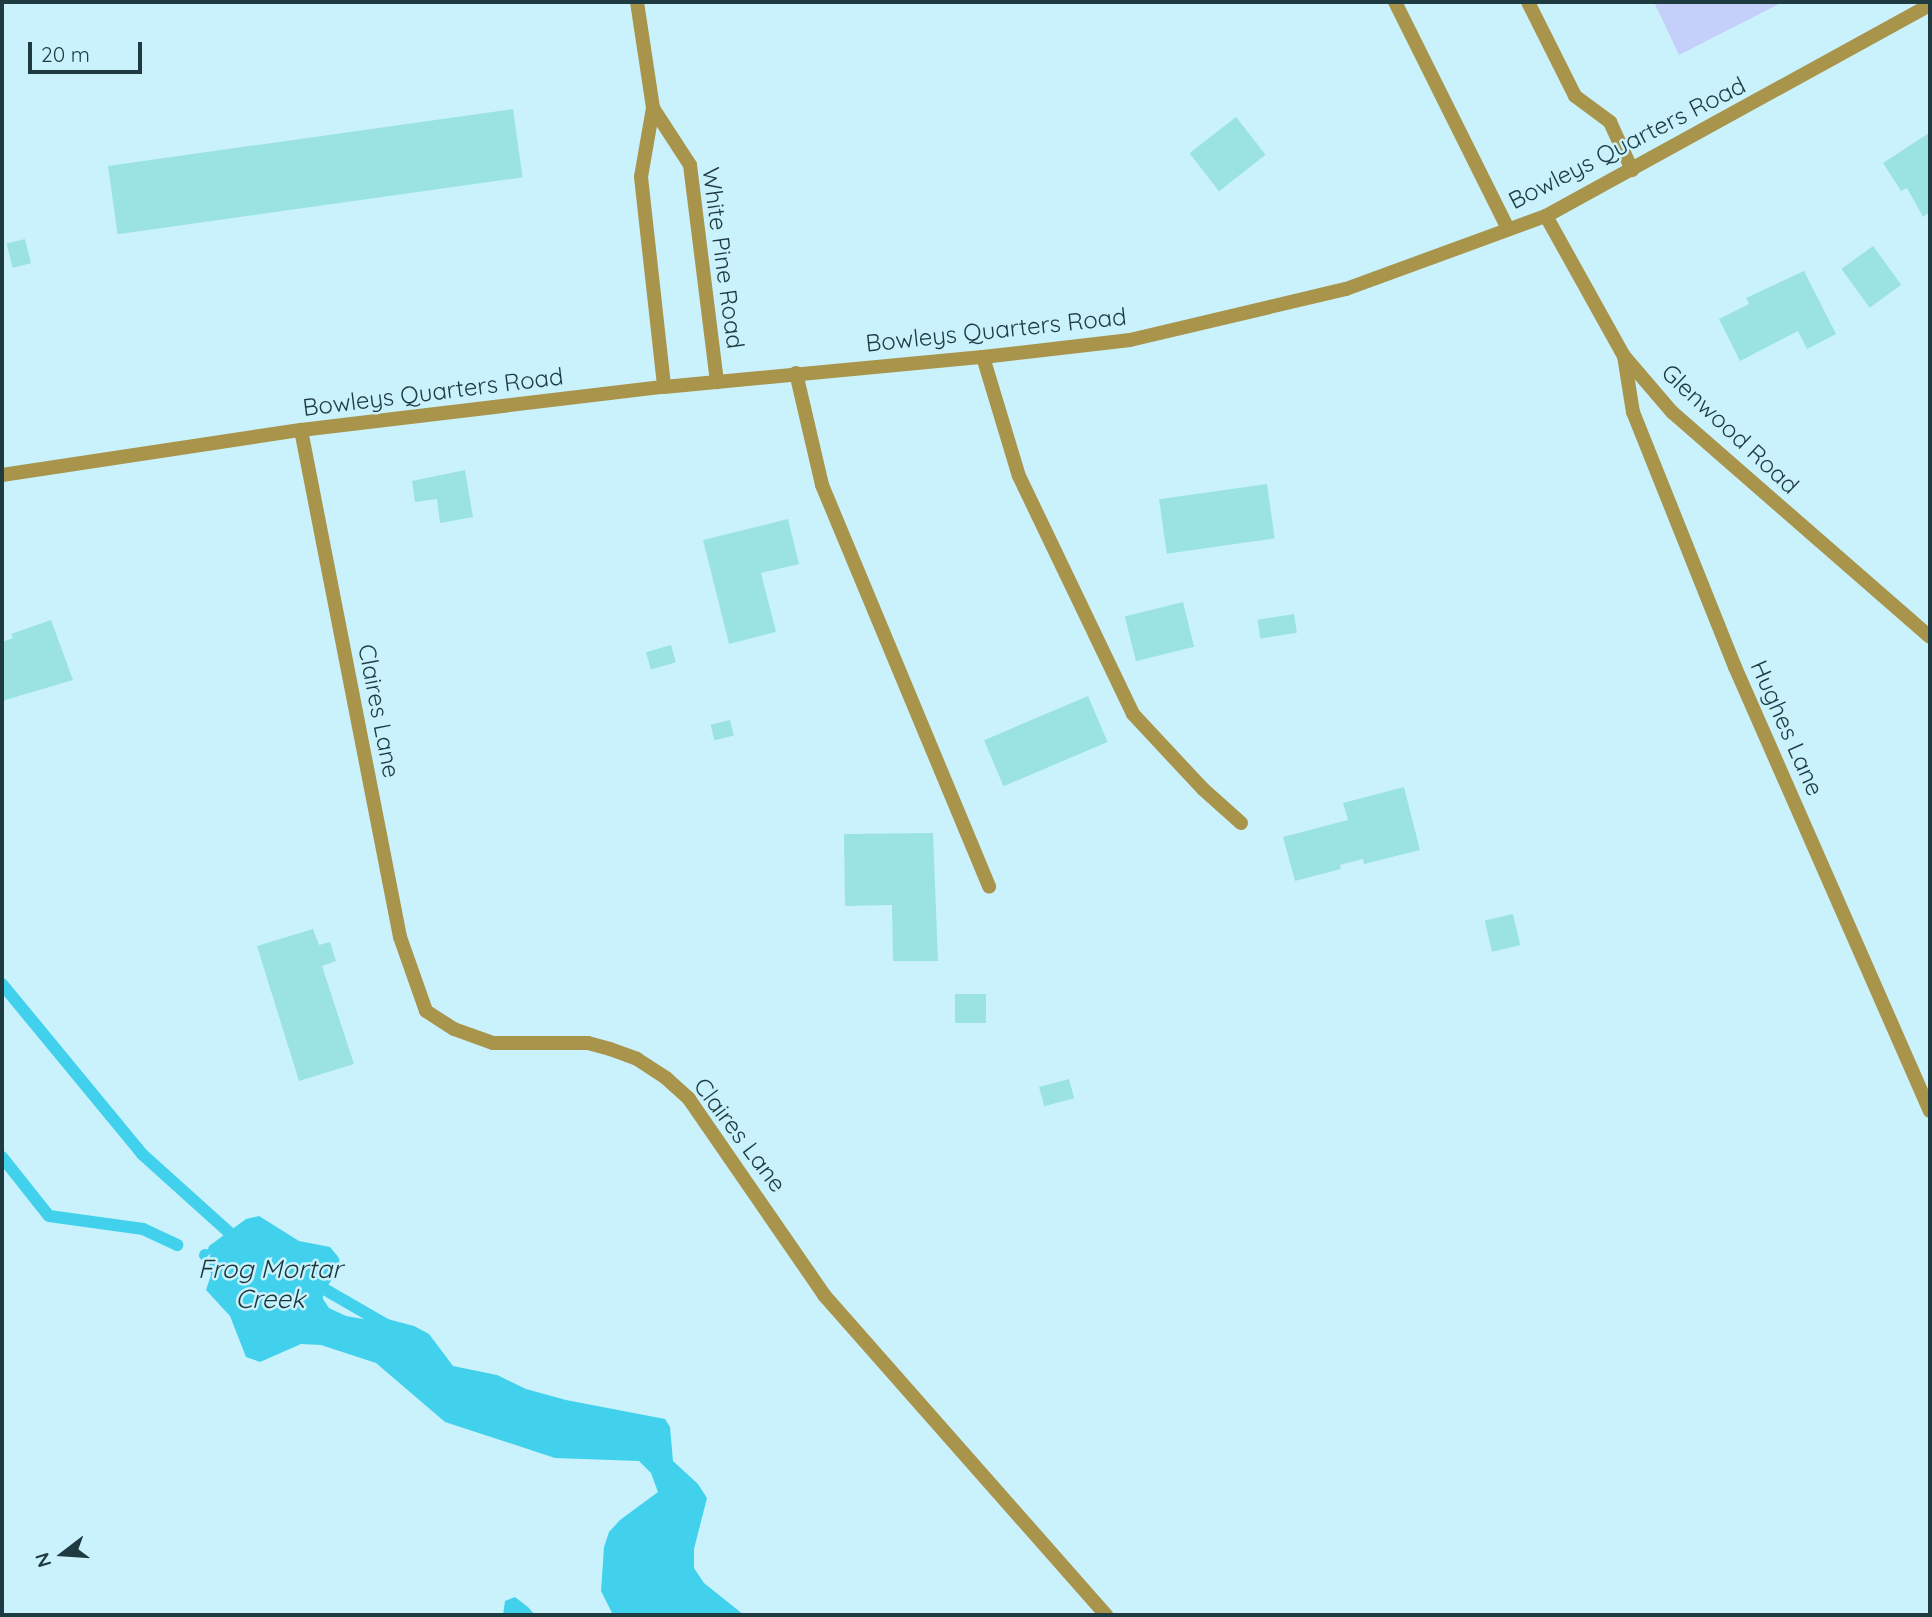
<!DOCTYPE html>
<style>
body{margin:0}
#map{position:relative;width:1932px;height:1617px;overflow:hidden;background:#caf2fc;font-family:Quicksand,sans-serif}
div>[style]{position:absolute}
.green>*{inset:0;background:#c5d0fa}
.water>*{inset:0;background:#42d1ed}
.stream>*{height:12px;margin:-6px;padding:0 6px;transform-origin:6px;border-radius:6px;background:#42d1ed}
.building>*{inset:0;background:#9be3e2;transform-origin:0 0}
.service>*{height:14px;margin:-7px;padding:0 7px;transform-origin:7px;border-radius:7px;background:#a9944b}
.minor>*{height:14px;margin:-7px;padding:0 7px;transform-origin:7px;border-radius:7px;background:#a9944b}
.tertiary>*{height:14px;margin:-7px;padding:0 7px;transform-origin:7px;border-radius:7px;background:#a9944b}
span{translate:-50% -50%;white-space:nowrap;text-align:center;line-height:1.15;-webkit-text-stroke:5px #caf2fc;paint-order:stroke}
.street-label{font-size:24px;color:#1e3b41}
.water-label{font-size:26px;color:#19363d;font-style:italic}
.frame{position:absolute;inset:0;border:4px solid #1e3b41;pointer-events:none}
.north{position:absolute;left:28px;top:1519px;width:70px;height:70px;-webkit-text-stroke:5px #caf2fc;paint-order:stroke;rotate:253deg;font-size:19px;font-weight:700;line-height:28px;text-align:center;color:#1e3b41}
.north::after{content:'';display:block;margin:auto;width:24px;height:32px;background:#1e3b41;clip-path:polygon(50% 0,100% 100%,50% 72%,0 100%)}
.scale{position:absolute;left:28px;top:42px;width:114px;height:32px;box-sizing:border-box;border:4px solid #1e3b41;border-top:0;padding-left:9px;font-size:21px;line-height:24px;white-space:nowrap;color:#1e3b41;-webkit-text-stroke:5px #caf2fc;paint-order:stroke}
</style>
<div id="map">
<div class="green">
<i style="clip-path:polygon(1654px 2px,1783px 2px,1679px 55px)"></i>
</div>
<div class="water">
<i style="clip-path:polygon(259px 1216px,299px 1241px,330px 1247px,339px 1258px,340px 1267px,323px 1293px,323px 1299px,329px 1308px,346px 1316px,363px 1319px,380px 1317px,414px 1326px,429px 1334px,453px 1366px,497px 1375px,526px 1389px,566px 1400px,665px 1419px,670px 1427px,673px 1461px,698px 1484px,707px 1498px,694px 1549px,694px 1568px,704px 1583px,744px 1615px,613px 1615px,601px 1591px,604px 1547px,609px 1532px,620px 1520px,658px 1492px,651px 1473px,639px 1461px,555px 1458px,445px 1422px,376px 1363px,321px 1345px,301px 1344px,260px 1362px,246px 1357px,230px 1316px,206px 1290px,211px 1275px,207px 1253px,209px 1246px,246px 1219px)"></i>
<i style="clip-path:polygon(515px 1597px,528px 1607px,535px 1615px,503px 1615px,505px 1601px)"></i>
</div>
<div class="stream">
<i style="left:2px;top:984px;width:220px;rotate:50.5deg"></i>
<i style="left:142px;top:1154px;width:133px;rotate:42deg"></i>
<i style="left:2px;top:1157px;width:75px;rotate:51.5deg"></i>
<i style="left:49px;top:1216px;width:95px;rotate:7.9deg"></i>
<i style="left:143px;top:1229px;width:38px;rotate:25deg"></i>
<i style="left:205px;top:1255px;width:3px;rotate:18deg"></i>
<i style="left:312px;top:1282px;width:90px;rotate:30deg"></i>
</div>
<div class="building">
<i style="left:513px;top:109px;width:69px;height:409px;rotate:82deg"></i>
<i style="left:1236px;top:117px;width:48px;height:59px;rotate:52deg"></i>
<i style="clip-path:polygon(1929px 133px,1930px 212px,1923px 217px,1907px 188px,1901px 191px,1883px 163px)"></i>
<i style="left:25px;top:239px;width:25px;height:19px;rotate:76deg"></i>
<i style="left:1873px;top:246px;width:48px;height:39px;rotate:54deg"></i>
<i style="clip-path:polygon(1804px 271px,1836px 334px,1807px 349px,1798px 331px,1740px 361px,1719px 319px,1749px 304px,1746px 298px)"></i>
<i style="clip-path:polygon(465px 470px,473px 517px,440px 523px,437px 499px,415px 502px,412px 481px)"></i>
<i style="left:1267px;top:484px;width:55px;height:109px;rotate:82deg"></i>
<i style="clip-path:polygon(788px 519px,799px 564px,761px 573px,776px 632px,729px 644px,703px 540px)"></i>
<i style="left:1183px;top:602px;width:46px;height:60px;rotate:76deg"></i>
<i style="left:1294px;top:614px;width:19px;height:37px;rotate:81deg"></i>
<i style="clip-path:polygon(51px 620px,73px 680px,2px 701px,2px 642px,13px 638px,11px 634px)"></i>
<i style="left:671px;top:645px;width:18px;height:26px;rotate:74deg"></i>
<i style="left:1088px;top:696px;width:50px;height:113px;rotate:67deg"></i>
<i style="left:730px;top:720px;width:16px;height:20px;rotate:76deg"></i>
<i style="clip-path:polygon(1404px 787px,1420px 850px,1364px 864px,1363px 859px,1340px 865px,1341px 869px,1295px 881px,1283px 837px,1348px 820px,1343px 803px)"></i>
<i style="clip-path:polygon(933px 833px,938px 961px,893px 961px,892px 905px,845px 906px,844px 834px)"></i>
<i style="left:1513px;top:914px;width:32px;height:29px;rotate:77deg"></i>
<i style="clip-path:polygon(313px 929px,319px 945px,330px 942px,336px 961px,322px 966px,354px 1064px,299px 1081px,257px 946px)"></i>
<i style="left:986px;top:994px;width:29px;height:31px;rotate:90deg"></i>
<i style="left:1069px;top:1079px;width:20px;height:31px;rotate:75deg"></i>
</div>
<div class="service">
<i style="left:1395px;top:2px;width:254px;rotate:63.5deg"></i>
<i style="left:1528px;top:2px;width:105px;rotate:63.4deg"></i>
<i style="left:1575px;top:96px;width:44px;rotate:36.6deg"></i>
<i style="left:1610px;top:122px;width:53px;rotate:65.4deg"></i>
<i style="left:983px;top:357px;width:124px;rotate:73.2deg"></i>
<i style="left:1019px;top:476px;width:264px;rotate:64.4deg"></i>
<i style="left:1133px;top:714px;width:103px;rotate:47deg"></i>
<i style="left:1203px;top:789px;width:51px;rotate:41.8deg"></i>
<i style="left:796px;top:373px;width:115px;rotate:76.9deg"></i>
<i style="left:822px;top:485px;width:435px;rotate:67.4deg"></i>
<i style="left:301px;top:430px;width:517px;rotate:78.95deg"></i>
<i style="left:400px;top:937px;width:78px;rotate:70.6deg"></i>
<i style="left:426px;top:1011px;width:33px;rotate:33deg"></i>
<i style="left:454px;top:1029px;width:41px;rotate:19.7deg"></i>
<i style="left:493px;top:1043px;width:95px"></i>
<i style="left:588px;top:1043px;width:23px;rotate:15deg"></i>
<i style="left:610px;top:1049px;width:29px;rotate:20deg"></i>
<i style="left:637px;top:1059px;width:35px;rotate:33deg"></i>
<i style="left:666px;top:1078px;width:31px;rotate:42deg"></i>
<i style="left:689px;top:1099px;width:238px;rotate:55.4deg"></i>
<i style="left:824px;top:1295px;width:427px;rotate:48.6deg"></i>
</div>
<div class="minor">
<i style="left:637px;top:2px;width:107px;rotate:81.4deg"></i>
<i style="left:653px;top:108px;width:70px;rotate:99.9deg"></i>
<i style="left:641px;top:177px;width:211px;rotate:83.7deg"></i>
<i style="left:653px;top:108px;width:68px;rotate:57deg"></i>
<i style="left:690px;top:165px;width:219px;rotate:82.9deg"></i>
<i style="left:1546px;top:216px;width:160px;rotate:60.9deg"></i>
<i style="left:1624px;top:356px;width:74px;rotate:49.4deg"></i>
<i style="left:1672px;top:412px;width:342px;rotate:41.1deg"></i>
<i style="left:1624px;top:356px;width:57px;rotate:80.9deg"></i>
<i style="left:1633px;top:412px;width:275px;rotate:68.2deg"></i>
<i style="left:1735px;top:667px;width:485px;rotate:66.3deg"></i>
</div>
<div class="tertiary">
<i style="left:2px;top:475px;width:302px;rotate:-8.6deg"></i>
<i style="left:301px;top:430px;width:366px;rotate:-6.8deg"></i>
<i style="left:664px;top:387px;width:320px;rotate:-5.4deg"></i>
<i style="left:983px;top:357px;width:148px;rotate:-6.6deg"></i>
<i style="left:1130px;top:340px;width:222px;rotate:-13.3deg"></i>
<i style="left:1346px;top:289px;width:213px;rotate:-20.1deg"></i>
<i style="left:1546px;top:216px;width:438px;rotate:-28.8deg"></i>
</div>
<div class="street-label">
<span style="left:1627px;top:143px;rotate:-27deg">Bowleys Quarters Road</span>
<span style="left:723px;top:258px;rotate:82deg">White Pine Road</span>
<span style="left:996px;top:330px;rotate:-6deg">Bowleys Quarters Road</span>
<span style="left:433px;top:392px;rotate:-7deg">Bowleys Quarters Road</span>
<span style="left:1730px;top:429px;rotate:43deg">Glenwood Road</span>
<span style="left:379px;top:711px;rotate:79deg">Claires Lane</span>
<span style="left:1787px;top:728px;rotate:66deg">Hughes Lane</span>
<span style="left:740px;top:1135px;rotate:53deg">Claires Lane</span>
</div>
<div class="water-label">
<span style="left:270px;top:1284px">Frog Mortar<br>Creek</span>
</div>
<div class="frame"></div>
<div class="north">N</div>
<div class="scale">20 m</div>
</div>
